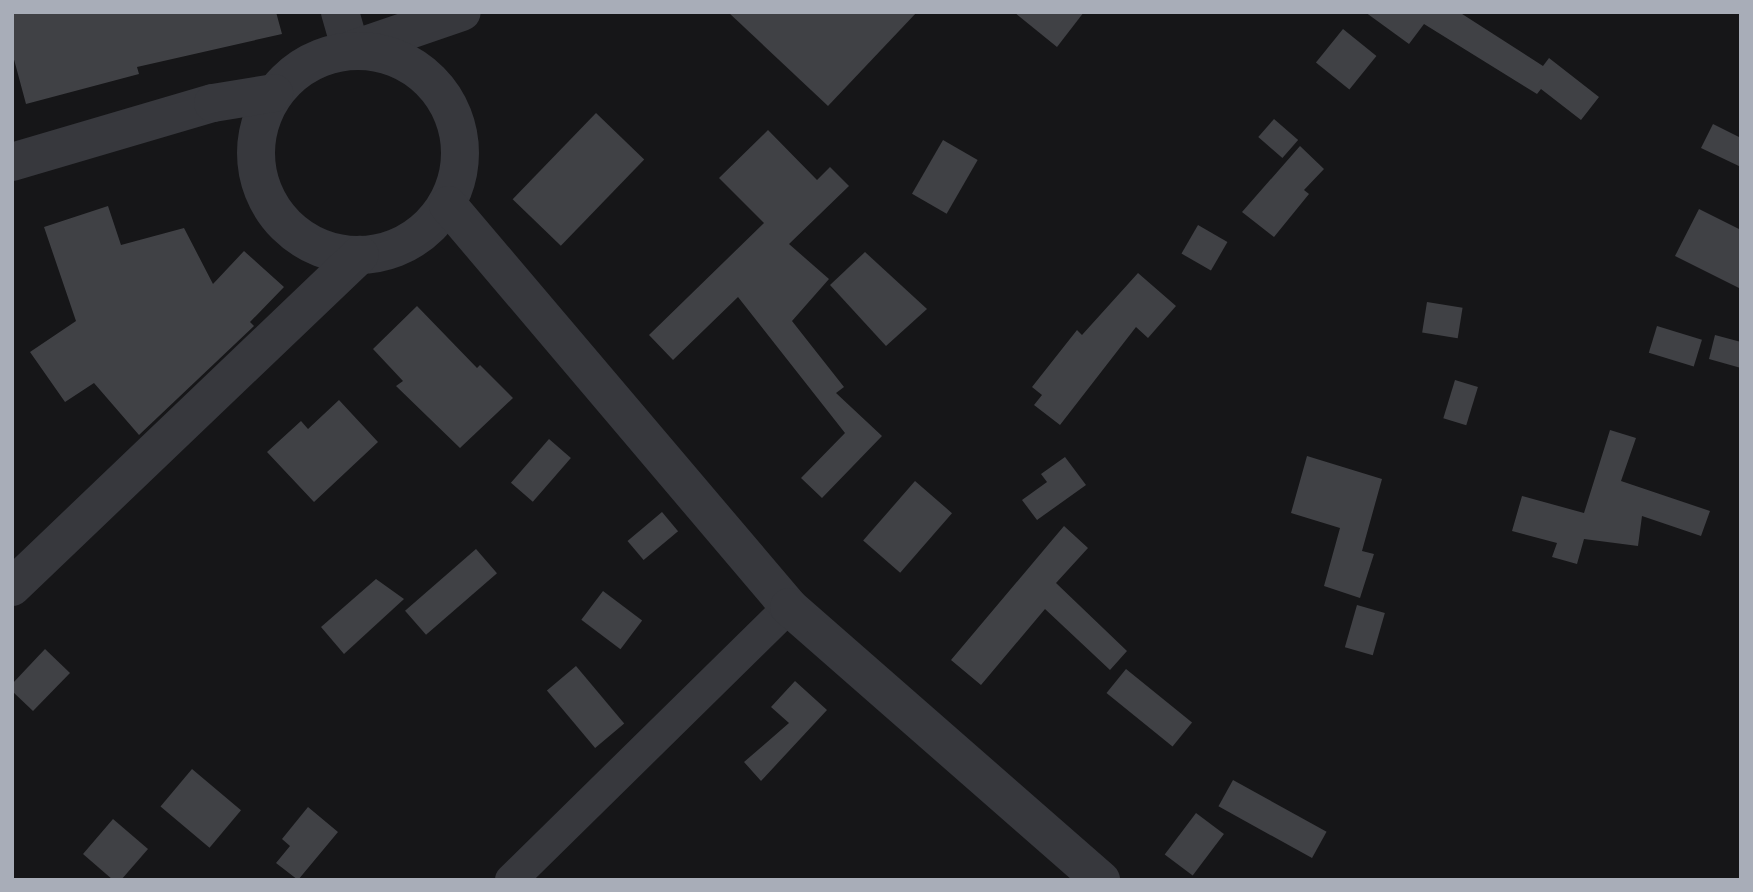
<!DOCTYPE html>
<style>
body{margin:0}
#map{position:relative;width:1753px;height:892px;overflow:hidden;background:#161618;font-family:Quicksand,sans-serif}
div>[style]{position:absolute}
.building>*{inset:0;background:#404145;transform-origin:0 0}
.minor>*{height:32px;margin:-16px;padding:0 16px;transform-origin:16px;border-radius:16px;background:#37383d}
.tertiary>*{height:38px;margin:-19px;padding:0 19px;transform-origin:19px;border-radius:19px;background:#37383d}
.tertiary>.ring{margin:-19px;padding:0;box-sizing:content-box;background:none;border:38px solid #37383d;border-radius:50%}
span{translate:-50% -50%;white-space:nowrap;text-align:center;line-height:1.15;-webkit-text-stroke:7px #111113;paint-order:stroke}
.frame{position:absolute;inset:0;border:14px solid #a8adb8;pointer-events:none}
</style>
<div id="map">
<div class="building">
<i style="clip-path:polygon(12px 12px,276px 12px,282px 34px,137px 67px,139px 74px,26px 104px,12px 52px)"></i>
<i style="clip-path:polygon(728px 12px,917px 12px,828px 106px)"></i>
<i style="clip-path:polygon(1014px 12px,1084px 12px,1057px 47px)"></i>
<i style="clip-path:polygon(1365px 12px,1459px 12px,1543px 66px,1549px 58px,1599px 97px,1581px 120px,1541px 89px,1537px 94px,1424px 24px,1409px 44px)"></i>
<i style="left:1343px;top:29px;width:43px;height:43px;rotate:39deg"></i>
<i style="left:596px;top:113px;width:67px;height:120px;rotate:44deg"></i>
<i style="left:1274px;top:119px;width:32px;height:24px;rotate:41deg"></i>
<i style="clip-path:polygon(1713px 124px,1741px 138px,1741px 167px,1701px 148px)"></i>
<i style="clip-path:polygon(768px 130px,817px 180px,830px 167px,849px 186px,789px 244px,829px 279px,792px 321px,844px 387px,836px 393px,882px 436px,822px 498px,801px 478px,845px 433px,738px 297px,673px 360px,649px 335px,764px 223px,719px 178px)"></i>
<i style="left:943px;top:140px;width:40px;height:62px;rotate:30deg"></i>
<i style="clip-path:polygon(1300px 146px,1324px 169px,1304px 190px,1309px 194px,1274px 237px,1242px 212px)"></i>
<i style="clip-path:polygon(108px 206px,121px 245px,184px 228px,213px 284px,244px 251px,284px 287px,250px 322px,254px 326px,139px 435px,94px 383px,65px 402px,30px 352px,76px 321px,44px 227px)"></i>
<i style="clip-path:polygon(1699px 209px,1741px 230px,1741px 289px,1675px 256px)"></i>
<i style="left:1198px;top:225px;width:34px;height:33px;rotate:30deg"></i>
<i style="clip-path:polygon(865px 252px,927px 309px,886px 346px,830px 285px)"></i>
<i style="clip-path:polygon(1138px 273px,1176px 306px,1148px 338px,1136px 327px,1060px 425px,1034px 405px,1042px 395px,1032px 387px,1077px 330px,1082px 335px)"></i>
<i style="left:1427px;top:302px;width:36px;height:31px;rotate:9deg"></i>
<i style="clip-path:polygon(417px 306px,477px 368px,480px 365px,513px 398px,460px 448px,396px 386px,403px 381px,373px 349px)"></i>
<i style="left:1657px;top:326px;width:47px;height:28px;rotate:17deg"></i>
<i style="clip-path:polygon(1715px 335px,1741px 342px,1741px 368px,1709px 359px)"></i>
<i style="left:1455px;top:380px;width:24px;height:40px;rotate:17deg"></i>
<i style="clip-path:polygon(339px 400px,378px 442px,314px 502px,267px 452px,301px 421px,308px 429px)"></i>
<i style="clip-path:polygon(1610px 430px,1636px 438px,1621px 481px,1710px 511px,1701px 536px,1642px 516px,1638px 546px,1584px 539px,1577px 564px,1552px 557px,1557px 543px,1512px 531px,1522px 496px,1584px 513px)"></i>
<i style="left:549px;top:439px;width:29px;height:58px;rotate:41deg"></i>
<i style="clip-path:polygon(1307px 456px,1382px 479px,1362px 551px,1374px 554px,1360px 598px,1324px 586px,1340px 528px,1291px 513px)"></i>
<i style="clip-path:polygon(1065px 457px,1086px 485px,1037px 520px,1022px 500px,1047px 482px,1041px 474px)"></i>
<i style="left:915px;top:481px;width:49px;height:79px;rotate:41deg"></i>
<i style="left:662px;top:512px;width:25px;height:45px;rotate:50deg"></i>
<i style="clip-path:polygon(1064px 526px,1088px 548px,1056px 583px,1127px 651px,1110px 670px,1045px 609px,981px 685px,951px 660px)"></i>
<i style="left:476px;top:549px;width:32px;height:94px;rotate:49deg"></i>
<i style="clip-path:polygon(376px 579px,404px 599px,344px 654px,321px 627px)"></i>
<i style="left:603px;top:591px;width:49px;height:36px;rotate:37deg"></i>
<i style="left:1357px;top:605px;width:29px;height:44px;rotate:16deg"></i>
<i style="clip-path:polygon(45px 649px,70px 673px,33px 711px,12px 691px,12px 684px)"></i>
<i style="left:576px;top:666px;width:75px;height:38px;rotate:50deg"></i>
<i style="left:1126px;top:669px;width:85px;height:31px;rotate:39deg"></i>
<i style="clip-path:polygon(795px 681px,827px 710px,761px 781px,744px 762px,789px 723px,771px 707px)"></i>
<i style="left:192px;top:769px;width:64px;height:49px;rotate:40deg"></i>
<i style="left:1233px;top:780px;width:107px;height:30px;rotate:29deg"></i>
<i style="clip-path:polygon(308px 807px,338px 832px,298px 880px,276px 863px,290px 846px,282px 839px)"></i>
<i style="left:1196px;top:813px;width:35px;height:52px;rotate:37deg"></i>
<i style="clip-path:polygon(113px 819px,148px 849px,121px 880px,113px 880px,83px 854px)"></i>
</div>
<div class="minor">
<i style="left:511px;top:880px;width:390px;rotate:-44.5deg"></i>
</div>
<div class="tertiary">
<i style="left:340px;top:12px;width:40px;rotate:74deg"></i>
<i style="left:351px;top:50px;width:117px;rotate:-18.9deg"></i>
<i class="ring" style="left:256px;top:51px;width:166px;height:166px"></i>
<i style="left:12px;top:162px;width:209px;rotate:-16.4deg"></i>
<i style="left:213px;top:103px;width:62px;rotate:-9.3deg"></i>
<i style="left:448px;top:205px;width:527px;rotate:49.69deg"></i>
<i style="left:789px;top:607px;width:415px;rotate:41.2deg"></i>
<i style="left:12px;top:587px;width:481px;rotate:-43.7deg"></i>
</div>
<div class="frame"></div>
</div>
